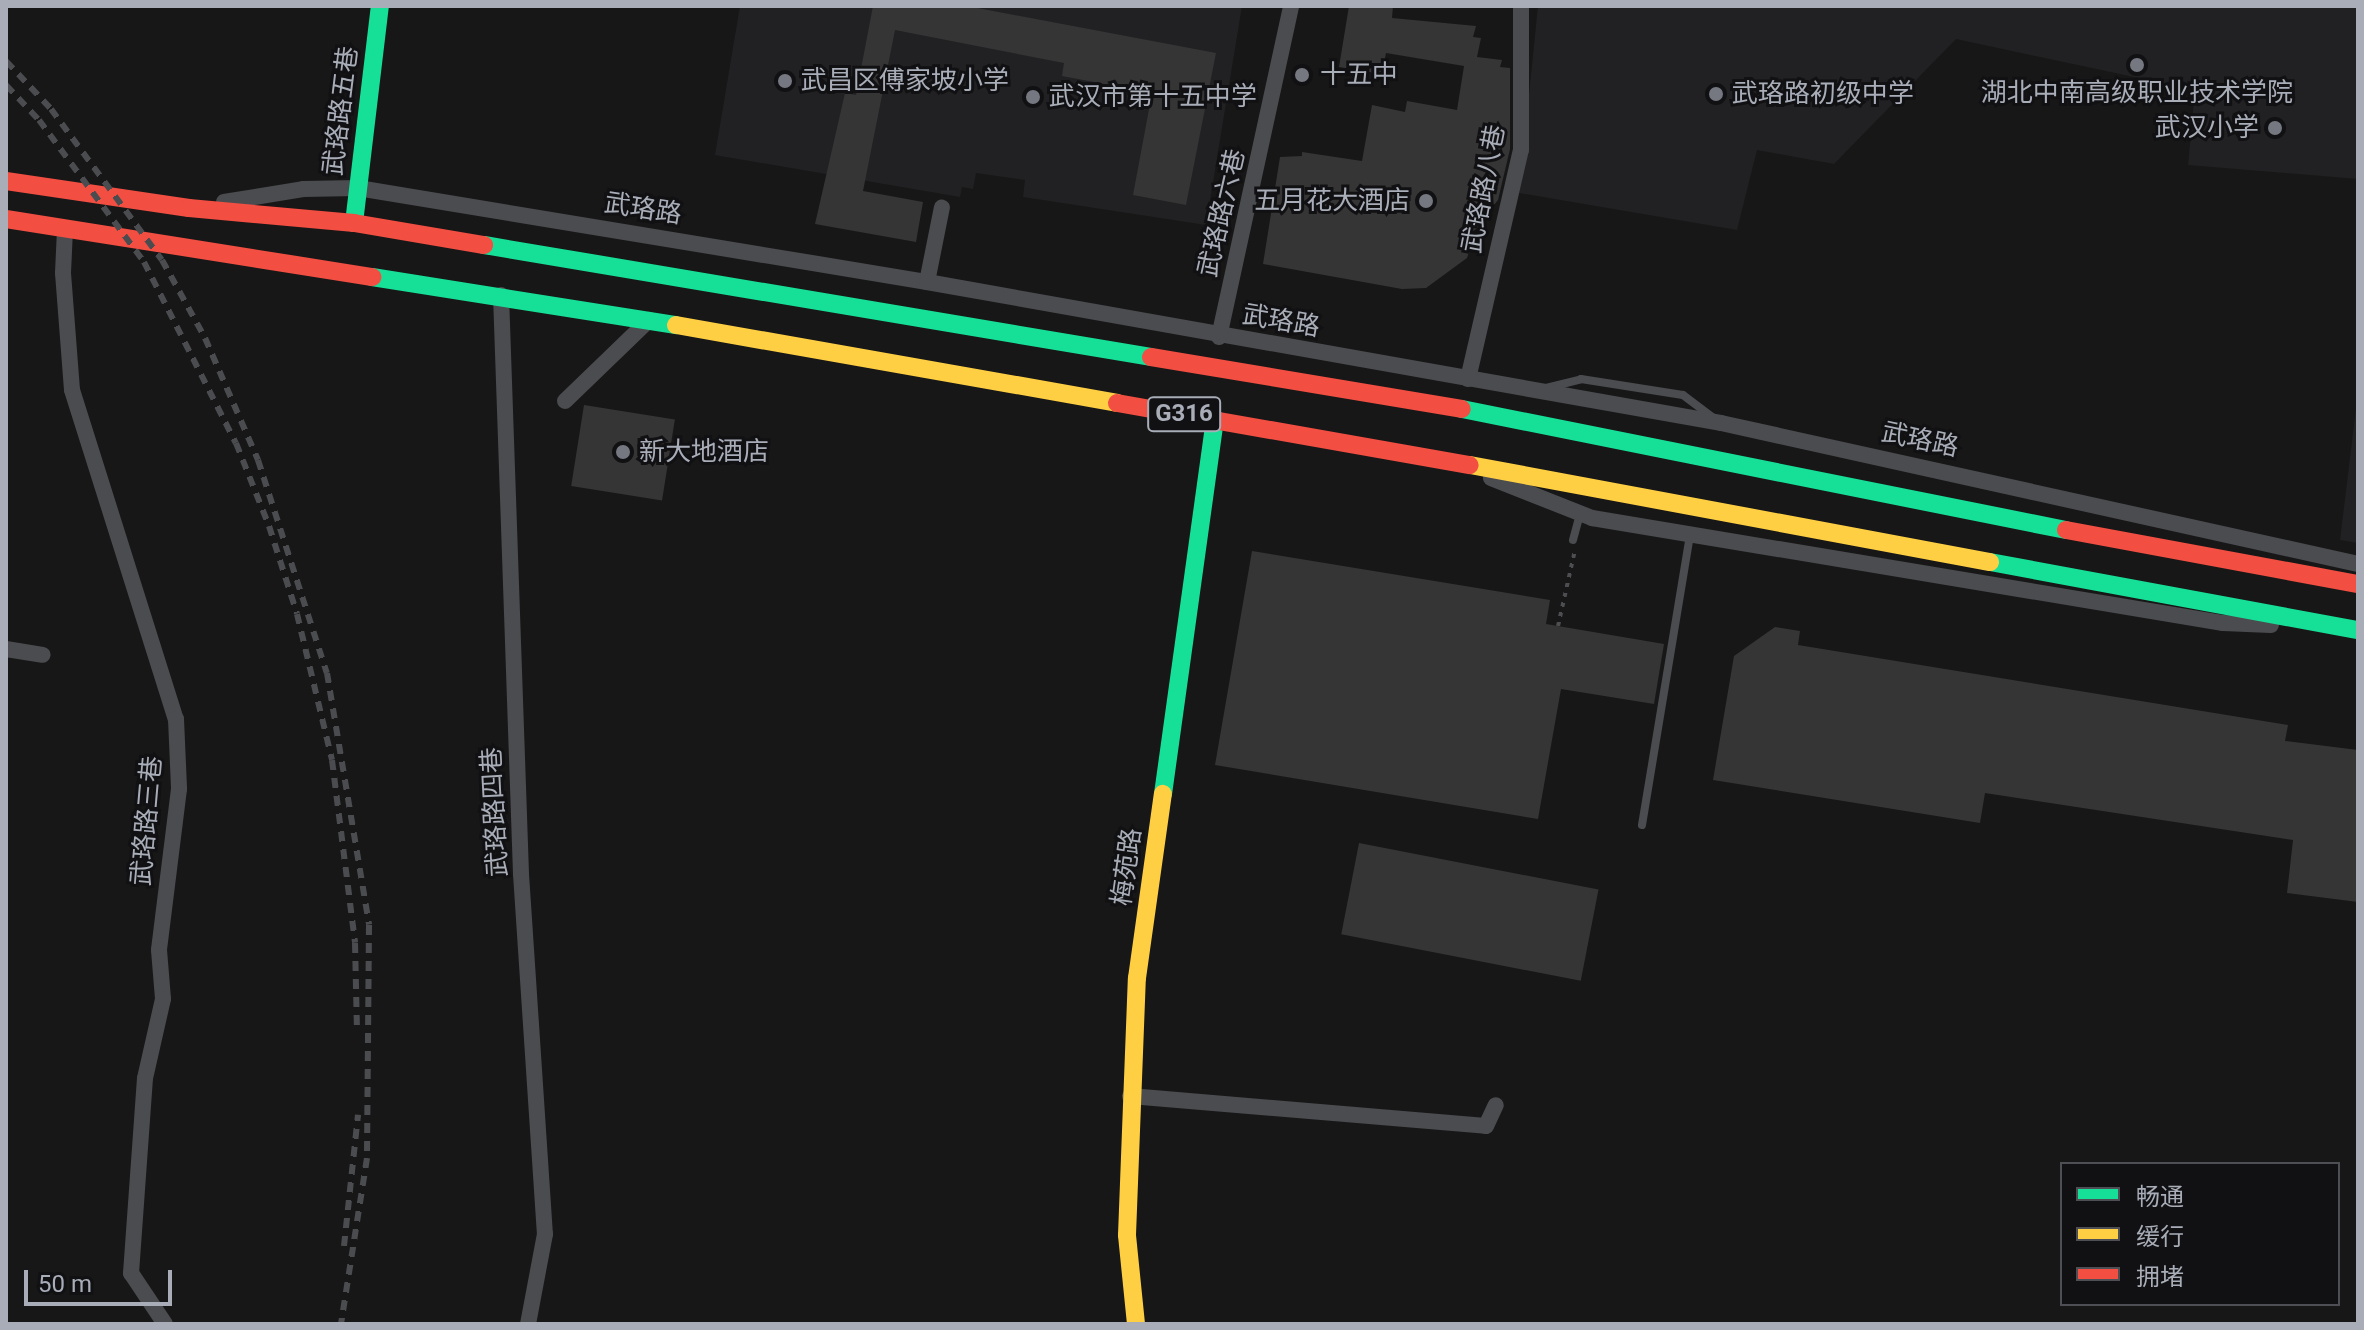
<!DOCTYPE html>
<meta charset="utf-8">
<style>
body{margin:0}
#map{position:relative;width:2364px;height:1330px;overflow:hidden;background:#171717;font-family:Roboto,"Noto Sans SC",sans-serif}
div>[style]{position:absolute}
.built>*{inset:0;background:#212123}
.building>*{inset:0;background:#353536;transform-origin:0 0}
.path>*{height:4px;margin-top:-2px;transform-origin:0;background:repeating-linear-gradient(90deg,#4d4e52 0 4px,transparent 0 10px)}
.lane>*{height:8px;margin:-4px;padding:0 4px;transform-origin:4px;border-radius:4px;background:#4b4c50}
.street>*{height:16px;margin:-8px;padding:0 8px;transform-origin:8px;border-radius:8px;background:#4b4c50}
.fast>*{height:18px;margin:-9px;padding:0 9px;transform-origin:9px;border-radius:9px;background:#16e098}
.slow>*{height:18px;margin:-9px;padding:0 9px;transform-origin:9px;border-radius:9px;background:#ffcf43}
.jam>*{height:18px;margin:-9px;padding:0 9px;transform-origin:9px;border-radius:9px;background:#f24e42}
.rail>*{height:6px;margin-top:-3px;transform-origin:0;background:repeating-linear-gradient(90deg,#4b4c4f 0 10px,transparent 0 18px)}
.dots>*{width:22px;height:22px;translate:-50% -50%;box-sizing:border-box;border:4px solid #111113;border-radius:50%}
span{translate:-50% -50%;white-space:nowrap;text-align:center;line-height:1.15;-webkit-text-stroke:6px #111113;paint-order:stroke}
.shield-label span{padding:2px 6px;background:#111113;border:2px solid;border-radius:6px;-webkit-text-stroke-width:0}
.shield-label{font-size:24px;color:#a8adb8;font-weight:700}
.poi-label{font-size:26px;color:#a8adb8}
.left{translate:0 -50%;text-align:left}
.right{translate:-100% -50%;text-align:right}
.street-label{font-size:26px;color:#a8adb8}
.frame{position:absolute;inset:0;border:8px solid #a8adb8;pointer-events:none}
.legend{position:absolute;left:2060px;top:1162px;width:280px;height:144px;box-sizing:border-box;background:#111113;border:2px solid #4d4f55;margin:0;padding:10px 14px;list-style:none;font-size:24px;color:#a8adb8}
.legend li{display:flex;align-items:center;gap:16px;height:40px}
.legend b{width:40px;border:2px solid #4d4f55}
.scale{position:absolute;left:24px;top:1270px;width:148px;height:36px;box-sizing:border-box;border:4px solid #a8adb8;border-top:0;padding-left:10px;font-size:24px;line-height:28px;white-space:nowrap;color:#a8adb8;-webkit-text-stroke:6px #111113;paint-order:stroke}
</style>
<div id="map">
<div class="built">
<i style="clip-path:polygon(740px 6px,1242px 6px,1206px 225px,1023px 197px,1025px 180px,976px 173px,973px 189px,962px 187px,960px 197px,715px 155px)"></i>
<i style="clip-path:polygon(1538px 6px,2358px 6px,2358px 179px,2188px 165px,2195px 90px,1956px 39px,1834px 164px,1757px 150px,1737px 230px,1519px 193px)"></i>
<i style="clip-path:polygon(2358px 392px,2358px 543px,2340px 540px)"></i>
</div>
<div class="building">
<i style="clip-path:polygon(873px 6px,967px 6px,1216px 53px,1186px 205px,1133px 195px,1152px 93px,1062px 76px,1064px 63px,895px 30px,863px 191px,923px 202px,916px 242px,815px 224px,845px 93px,856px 95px)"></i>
<i style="clip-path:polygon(1349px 6px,1393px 6px,1392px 18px,1476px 26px,1473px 37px,1481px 38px,1477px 57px,1502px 60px,1500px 67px,1510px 68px,1510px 149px,1498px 200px,1479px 223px,1467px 258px,1426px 288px,1402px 289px,1263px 264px,1280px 157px,1302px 156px,1302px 152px,1362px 161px,1372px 105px,1405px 112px,1407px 101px,1457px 110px,1464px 66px,1386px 53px,1382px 74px,1339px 67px)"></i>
<i style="left:584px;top:405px;width:92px;height:82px;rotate:9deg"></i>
<i style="clip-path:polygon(1252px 551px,1550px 600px,1546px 624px,1664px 644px,1654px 704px,1561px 689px,1538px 819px,1215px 765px)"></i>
<i style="clip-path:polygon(1775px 627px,1800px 631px,1798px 645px,2288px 725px,2285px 741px,2358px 750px,2358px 902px,2287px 893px,2293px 840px,1985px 793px,1980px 823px,1713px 780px,1734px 656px)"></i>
<i style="left:1359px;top:843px;width:244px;height:93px;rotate:11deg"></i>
</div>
<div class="path">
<i style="left:1558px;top:626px;width:78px;rotate:-77.4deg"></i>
</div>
<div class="lane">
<i style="left:1546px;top:388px;width:36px;rotate:-14deg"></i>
<i style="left:1581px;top:379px;width:103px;rotate:8.9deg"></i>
<i style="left:1683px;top:395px;width:39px;rotate:37deg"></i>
<i style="left:1573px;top:540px;width:27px;rotate:-75deg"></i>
<i style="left:1642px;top:825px;width:294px;rotate:-80.6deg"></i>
</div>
<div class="street">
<i style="left:224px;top:202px;width:80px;rotate:-9.3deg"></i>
<i style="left:303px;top:189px;width:55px;rotate:-1deg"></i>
<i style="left:358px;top:188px;width:577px;rotate:9.38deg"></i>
<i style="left:927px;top:282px;width:806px;rotate:10.07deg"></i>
<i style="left:1721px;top:423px;width:652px;rotate:12.48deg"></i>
<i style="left:65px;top:229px;width:44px;rotate:92.6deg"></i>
<i style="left:63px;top:273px;width:117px;rotate:85.6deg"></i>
<i style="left:72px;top:390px;width:345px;rotate:72.5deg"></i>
<i style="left:176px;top:719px;width:70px;rotate:87.5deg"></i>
<i style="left:179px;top:789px;width:162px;rotate:97.1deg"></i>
<i style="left:159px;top:950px;width:49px;rotate:85.3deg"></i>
<i style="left:163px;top:999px;width:81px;rotate:102.8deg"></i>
<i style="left:145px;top:1078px;width:196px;rotate:94.1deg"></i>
<i style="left:131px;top:1273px;width:61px;rotate:56.3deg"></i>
<i style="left:927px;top:282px;width:76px;rotate:-78.7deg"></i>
<i style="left:501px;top:295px;width:579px;rotate:88.02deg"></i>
<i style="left:521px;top:874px;width:361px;rotate:86.2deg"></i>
<i style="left:545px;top:1234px;width:92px;rotate:100.7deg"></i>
<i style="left:1219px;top:337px;width:339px;rotate:-77.7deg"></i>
<i style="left:1468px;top:379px;width:235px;rotate:-77deg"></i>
<i style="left:1521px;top:150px;width:144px;rotate:-90deg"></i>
<i style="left:565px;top:401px;width:117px;rotate:-44deg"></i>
<i style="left:1491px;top:478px;width:109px;rotate:21.6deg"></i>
<i style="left:1592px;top:518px;width:640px;rotate:9.45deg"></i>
<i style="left:2223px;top:623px;width:48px;rotate:2.4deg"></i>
<i style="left:6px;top:649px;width:37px;rotate:9deg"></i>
<i style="left:1130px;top:1096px;width:357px;rotate:4.8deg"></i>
<i style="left:1486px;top:1126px;width:23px;rotate:-65deg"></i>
</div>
<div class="fast">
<i style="left:354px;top:223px;width:219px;rotate:-83.2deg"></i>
<i style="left:484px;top:245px;width:676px;rotate:9.53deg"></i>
<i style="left:372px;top:277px;width:308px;rotate:9deg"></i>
<i style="left:1462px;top:409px;width:616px;rotate:11.33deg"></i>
<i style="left:1990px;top:562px;width:374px;rotate:10.5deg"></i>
<i style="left:1163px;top:794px;width:379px;rotate:-82.1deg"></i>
</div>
<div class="slow">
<i style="left:676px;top:325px;width:448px;rotate:10deg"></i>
<i style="left:1470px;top:465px;width:529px;rotate:10.57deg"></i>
<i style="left:1136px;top:1324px;width:89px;rotate:-95.8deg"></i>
<i style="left:1127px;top:1235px;width:257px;rotate:-87.8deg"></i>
<i style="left:1137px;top:978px;width:186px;rotate:-82deg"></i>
</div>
<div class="jam">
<i style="left:6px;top:181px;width:185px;rotate:8.4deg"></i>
<i style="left:189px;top:208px;width:166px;rotate:5.2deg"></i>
<i style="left:354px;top:223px;width:132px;rotate:9.6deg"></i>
<i style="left:6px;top:219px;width:371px;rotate:9deg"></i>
<i style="left:1151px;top:357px;width:315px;rotate:9.5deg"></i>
<i style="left:1117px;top:403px;width:358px;rotate:10deg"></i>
<i style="left:2066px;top:530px;width:297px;rotate:10.5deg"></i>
</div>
<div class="rail">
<i style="left:6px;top:61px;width:66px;rotate:46.8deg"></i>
<i style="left:51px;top:109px;width:187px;rotate:53.7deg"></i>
<i style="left:162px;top:260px;width:89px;rotate:61.1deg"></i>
<i style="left:205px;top:338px;width:133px;rotate:66.5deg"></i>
<i style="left:258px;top:460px;width:224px;rotate:72.1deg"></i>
<i style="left:327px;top:673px;width:255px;rotate:80.5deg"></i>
<i style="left:369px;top:925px;width:233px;rotate:90.5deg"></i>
<i style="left:367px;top:1158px;width:168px;rotate:98.9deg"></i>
<i style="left:6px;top:85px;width:48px;rotate:46.7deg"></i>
<i style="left:39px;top:120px;width:177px;rotate:53.5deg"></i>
<i style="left:144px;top:262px;width:203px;rotate:63.1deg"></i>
<i style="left:236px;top:443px;width:89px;rotate:68.3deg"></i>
<i style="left:269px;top:526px;width:92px;rotate:72.3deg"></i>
<i style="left:297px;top:614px;width:150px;rotate:76.5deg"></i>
<i style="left:332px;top:760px;width:184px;rotate:82.8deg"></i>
<i style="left:355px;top:943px;width:88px;rotate:88.7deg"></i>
<i style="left:344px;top:1246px;width:132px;rotate:-83.9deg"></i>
</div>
<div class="dots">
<i style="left:2137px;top:65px;background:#757880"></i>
<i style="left:1302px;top:75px;background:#757880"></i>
<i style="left:785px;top:81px;background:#757880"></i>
<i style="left:1716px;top:94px;background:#757880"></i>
<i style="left:1033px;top:97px;background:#757880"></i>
<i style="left:2275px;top:128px;background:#757880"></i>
<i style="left:1426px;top:201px;background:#757880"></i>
<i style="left:623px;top:452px;background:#757880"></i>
</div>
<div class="shield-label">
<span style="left:1184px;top:414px">G316</span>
</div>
<div class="poi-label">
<span class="left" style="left:1320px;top:75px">十五中</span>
<span class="left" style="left:801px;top:81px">武昌区傅家坡小学</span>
<span style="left:2137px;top:93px">湖北中南高级职业技术学院</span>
<span class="left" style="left:1732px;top:94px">武珞路初级中学</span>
<span class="left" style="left:1049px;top:97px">武汉市第十五中学</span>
<span class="right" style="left:2259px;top:128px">武汉小学</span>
<span class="right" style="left:1410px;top:201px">五月花大酒店</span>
<span class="left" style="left:639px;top:452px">新大地酒店</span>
</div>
<div class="street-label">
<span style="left:341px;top:111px;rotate:-83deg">武珞路五巷</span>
<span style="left:1484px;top:189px;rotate:-79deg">武珞路八巷</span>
<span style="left:643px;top:209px;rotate:9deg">武珞路</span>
<span style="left:1222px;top:213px;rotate:-77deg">武珞路六巷</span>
<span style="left:1281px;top:321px;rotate:10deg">武珞路</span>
<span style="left:1920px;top:440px;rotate:12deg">武珞路</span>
<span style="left:495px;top:812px;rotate:-93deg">武珞路四巷</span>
<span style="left:147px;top:821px;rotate:-85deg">武珞路三巷</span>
<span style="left:1127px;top:867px;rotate:-82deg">梅苑路</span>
</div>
<div class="frame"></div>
<ul class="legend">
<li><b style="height:10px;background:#16e098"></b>畅通</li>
<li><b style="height:10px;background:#ffcf43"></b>缓行</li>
<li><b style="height:10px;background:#f24e42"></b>拥堵</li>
</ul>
<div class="scale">50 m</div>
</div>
